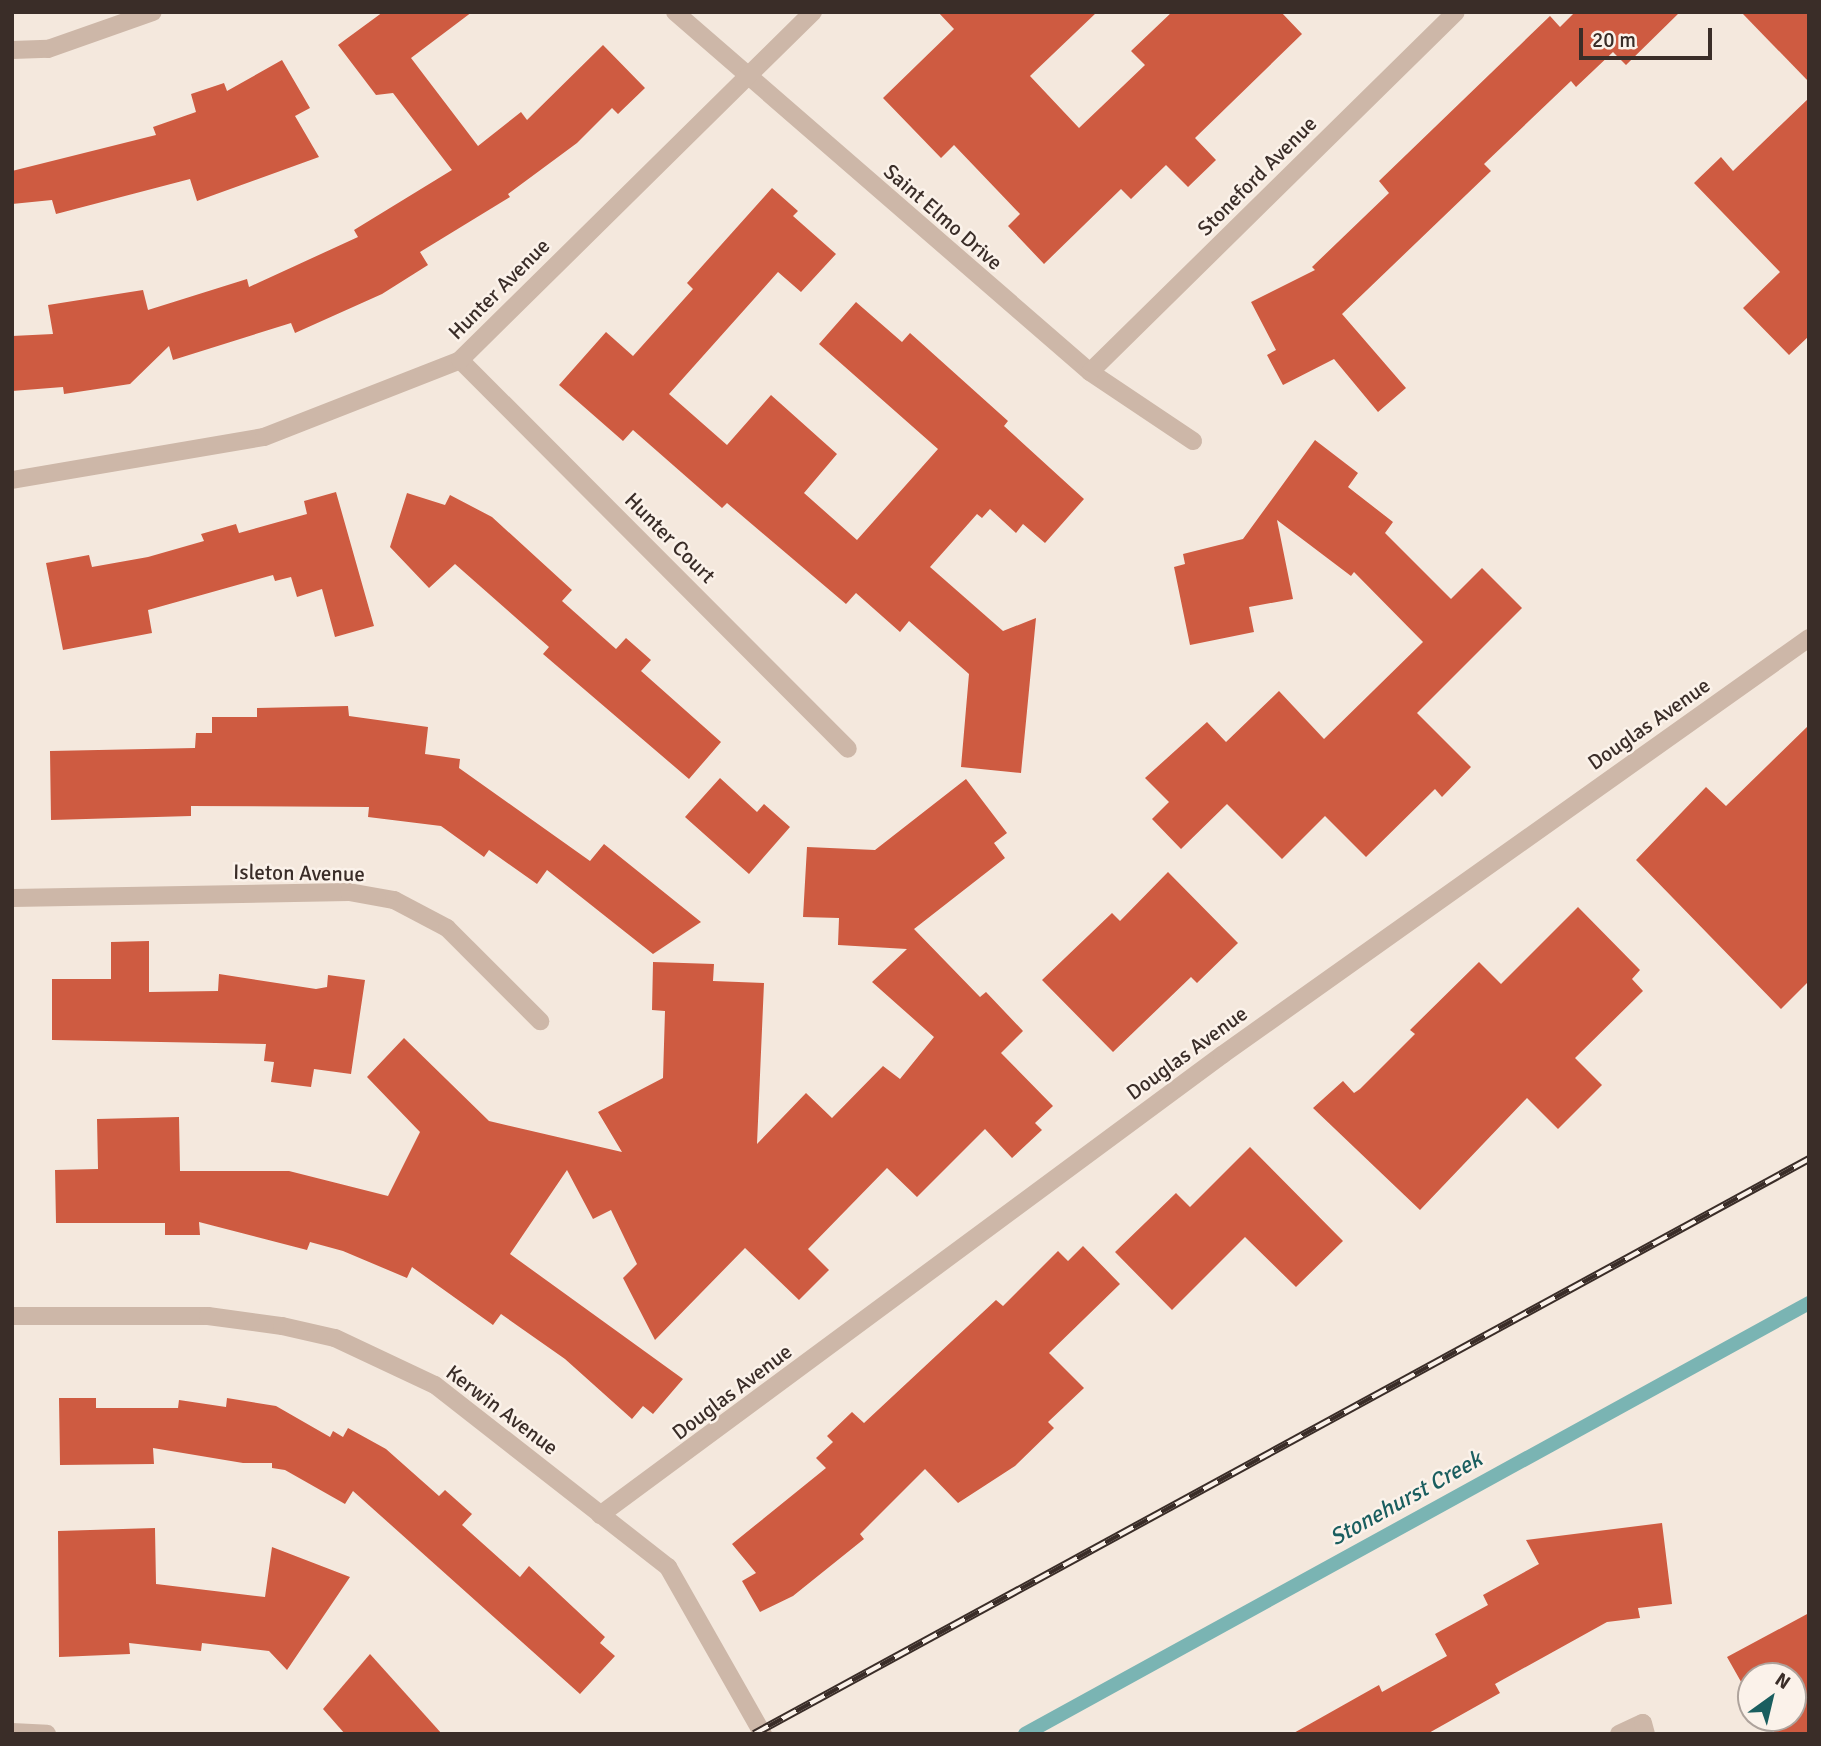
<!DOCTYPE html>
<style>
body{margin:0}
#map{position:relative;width:1821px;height:1746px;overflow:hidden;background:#f4e8dd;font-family:Signika,sans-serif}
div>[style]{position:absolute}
.stream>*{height:14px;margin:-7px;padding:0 7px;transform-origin:7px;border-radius:7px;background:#7ab4b3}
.building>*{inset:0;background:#ce5b41}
.minor>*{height:18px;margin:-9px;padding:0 9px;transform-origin:9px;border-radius:9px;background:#cdb7a8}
.rail>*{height:8px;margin-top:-4px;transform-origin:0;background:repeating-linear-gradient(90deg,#fbf2ea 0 16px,#3a2d28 0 32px);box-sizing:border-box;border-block:2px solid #3a2d28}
span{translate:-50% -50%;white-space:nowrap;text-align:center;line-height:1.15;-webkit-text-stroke:5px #fbf2ea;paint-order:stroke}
.street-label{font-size:21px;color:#3a2d28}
.water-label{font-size:23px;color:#1a5e5f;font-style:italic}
.frame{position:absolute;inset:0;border:14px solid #3a2d28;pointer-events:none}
.north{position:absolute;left:1737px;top:1662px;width:70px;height:70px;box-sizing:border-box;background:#fbf2ea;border:2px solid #aea39c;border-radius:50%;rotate:34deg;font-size:19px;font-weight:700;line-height:28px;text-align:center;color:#3a2d28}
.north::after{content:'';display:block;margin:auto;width:24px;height:32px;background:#1a5e5f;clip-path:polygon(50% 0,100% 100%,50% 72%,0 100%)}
.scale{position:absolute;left:1579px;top:28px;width:133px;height:32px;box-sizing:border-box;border:4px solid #3a2d28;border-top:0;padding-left:9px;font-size:21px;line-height:24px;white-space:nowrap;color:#3a2d28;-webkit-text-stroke:5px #fbf2ea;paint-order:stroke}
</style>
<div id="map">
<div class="stream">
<i style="left:1025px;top:1734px;width:895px;rotate:-28.8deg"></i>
</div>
<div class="building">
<i style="clip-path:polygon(383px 12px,472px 12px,411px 58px,478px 146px,521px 112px,527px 120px,603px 45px,645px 88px,618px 114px,612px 108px,577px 143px,508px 194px,510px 197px,420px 252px,428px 265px,382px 294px,295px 333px,291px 323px,173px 360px,169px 346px,130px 384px,64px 394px,63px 387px,12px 391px,12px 336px,53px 334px,48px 305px,143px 290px,148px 310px,247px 279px,249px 287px,358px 237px,354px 230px,452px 170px,393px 93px,376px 95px,338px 45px)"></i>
<i style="clip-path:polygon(938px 12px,1097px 12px,1030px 76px,1079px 128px,1145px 65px,1131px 51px,1172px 12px,1281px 12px,1302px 34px,1195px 138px,1216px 160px,1188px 187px,1166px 165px,1131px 199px,1121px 189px,1044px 264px,1008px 226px,1020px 214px,954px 145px,941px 158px,883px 98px,954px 29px)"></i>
<i style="clip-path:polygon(1575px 12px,1680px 12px,1626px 65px,1613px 52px,1576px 87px,1571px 81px,1484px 164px,1491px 171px,1342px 314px,1406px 388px,1378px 412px,1334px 359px,1283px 385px,1267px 355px,1276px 350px,1251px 302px,1315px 270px,1312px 267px,1389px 193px,1379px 181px,1550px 16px,1560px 27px)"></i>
<i style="clip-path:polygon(1741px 12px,1809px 12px,1809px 82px)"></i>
<i style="clip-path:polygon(282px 60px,310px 108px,295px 116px,319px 157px,197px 201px,190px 179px,56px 214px,52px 200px,12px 204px,12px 171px,156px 135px,153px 127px,196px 112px,191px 94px,224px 83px,227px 91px)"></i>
<i style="clip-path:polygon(1809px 98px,1809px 336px,1789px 355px,1743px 308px,1780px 272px,1694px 183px,1721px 157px,1733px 171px)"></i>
<i style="clip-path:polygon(772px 188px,798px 211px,793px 216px,836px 254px,801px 292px,778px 272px,669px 394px,727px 445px,771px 395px,837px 454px,804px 493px,857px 540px,938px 449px,819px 344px,856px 302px,902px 342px,910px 333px,1008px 421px,1004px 426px,1084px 499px,1045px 543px,1023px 524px,1016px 533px,990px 509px,982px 518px,977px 514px,930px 567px,1003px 631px,1036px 618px,1021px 773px,961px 767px,969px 674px,909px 621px,900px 632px,856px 593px,846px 604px,727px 503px,722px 508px,633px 430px,623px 441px,559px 385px,606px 332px,633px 356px,693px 289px,687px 283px)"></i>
<i style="clip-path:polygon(1315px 440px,1358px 473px,1348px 487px,1393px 522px,1385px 533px,1451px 599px,1482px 568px,1522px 608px,1417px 713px,1471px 767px,1442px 797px,1435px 789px,1366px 857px,1325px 816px,1282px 859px,1227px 804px,1181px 849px,1152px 819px,1169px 802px,1145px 778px,1207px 722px,1226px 742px,1279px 691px,1324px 739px,1423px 642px,1354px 572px,1351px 576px,1277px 520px,1293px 599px,1249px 607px,1254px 632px,1190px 645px,1174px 567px,1185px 564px,1183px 554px,1243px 539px)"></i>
<i style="clip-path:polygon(336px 492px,374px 626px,335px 637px,322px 589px,297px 597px,291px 577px,275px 581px,273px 575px,148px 610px,152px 633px,63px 650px,46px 563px,89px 555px,92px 567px,148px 557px,204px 541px,201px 534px,236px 524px,239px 533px,307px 514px,304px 501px)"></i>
<i style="clip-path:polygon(407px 493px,445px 505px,450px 495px,492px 517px,572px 590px,562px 601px,616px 649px,626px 638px,651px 660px,641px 671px,721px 742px,689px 779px,543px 654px,549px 647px,455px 564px,429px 588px,390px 547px)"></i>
<i style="clip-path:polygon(348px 706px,349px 716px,428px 727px,425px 754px,460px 759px,459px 768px,590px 861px,604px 844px,701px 922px,653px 954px,547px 870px,537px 884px,489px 850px,484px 857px,441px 826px,368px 817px,369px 807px,191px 806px,191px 816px,51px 820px,50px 751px,195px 748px,196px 733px,212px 733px,212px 717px,257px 717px,257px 708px)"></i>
<i style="clip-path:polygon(1809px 725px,1809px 981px,1781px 1009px,1636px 860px,1706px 787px,1726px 806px)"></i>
<i style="clip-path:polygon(720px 778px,757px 812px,764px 804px,790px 827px,749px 874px,685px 817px)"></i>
<i style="clip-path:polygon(966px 779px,1007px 833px,994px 843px,1005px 858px,914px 929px,980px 997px,986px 992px,1023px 1031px,1001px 1053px,1053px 1106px,1035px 1123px,1042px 1130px,1012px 1158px,985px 1129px,917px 1197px,887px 1168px,808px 1249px,829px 1270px,799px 1300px,745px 1248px,655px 1340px,623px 1278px,637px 1264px,611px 1210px,593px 1219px,567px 1170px,510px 1254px,683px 1379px,653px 1414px,643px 1406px,632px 1419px,565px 1359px,501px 1314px,493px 1325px,412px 1267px,407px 1278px,343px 1251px,310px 1242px,307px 1250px,199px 1222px,200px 1235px,165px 1235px,165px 1223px,56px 1223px,55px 1170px,98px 1169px,97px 1119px,179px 1117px,180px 1171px,289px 1171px,388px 1196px,420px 1132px,367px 1077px,404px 1038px,489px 1121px,622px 1152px,598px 1112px,663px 1078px,665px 1011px,652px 1010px,653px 962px,714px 964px,713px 981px,764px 983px,757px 1144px,806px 1093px,832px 1118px,883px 1066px,900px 1079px,934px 1037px,872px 982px,907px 949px,838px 945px,839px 918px,803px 917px,807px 847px,875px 850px)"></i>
<i style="clip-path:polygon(1168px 872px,1238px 943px,1197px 983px,1191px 977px,1113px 1052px,1042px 980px,1112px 913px,1120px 921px)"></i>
<i style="clip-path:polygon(1578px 907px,1640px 970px,1632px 979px,1643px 991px,1575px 1058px,1602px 1085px,1558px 1129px,1527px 1098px,1420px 1210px,1313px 1108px,1343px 1081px,1354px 1093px,1360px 1089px,1415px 1034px,1410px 1030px,1479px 962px,1501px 984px)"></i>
<i style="clip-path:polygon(149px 941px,149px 992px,218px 991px,219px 974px,316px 989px,327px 987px,328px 975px,365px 980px,351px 1074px,314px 1069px,311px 1087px,271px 1082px,274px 1062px,264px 1061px,266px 1044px,52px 1040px,52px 979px,111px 979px,111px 942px)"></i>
<i style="clip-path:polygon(1250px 1147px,1343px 1241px,1296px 1287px,1245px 1237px,1172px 1310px,1115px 1252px,1176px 1193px,1190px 1207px)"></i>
<i style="clip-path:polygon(1083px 1246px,1120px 1284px,1049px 1353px,1084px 1388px,1048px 1422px,1054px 1428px,1015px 1466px,958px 1503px,925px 1469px,860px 1534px,864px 1539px,793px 1596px,760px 1612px,742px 1581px,756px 1573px,732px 1544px,826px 1468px,816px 1458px,833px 1442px,827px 1436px,852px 1412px,864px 1423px,996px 1300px,1003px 1306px,1058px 1251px,1068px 1261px)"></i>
<i style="clip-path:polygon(59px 1398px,96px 1398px,96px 1408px,178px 1408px,179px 1400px,226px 1407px,227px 1398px,276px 1406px,330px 1437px,333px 1431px,343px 1437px,348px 1428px,386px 1449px,439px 1496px,445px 1490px,472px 1514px,462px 1525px,520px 1577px,529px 1566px,605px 1637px,600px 1643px,615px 1656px,580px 1694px,353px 1491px,345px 1504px,285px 1470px,272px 1468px,272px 1463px,243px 1463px,153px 1448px,154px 1464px,60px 1465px)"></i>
<i style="clip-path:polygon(1662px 1523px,1672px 1604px,1638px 1608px,1640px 1618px,1607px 1622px,1495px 1684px,1500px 1693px,1427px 1734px,1292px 1734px,1379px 1685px,1382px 1692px,1447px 1656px,1435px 1634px,1488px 1605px,1483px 1595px,1539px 1564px,1526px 1540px)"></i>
<i style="clip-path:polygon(155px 1528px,156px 1584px,265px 1597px,272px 1547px,350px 1577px,287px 1670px,269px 1651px,202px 1643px,201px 1651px,129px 1643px,130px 1654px,59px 1657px,58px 1531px)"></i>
<i style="clip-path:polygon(1809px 1613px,1809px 1734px,1775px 1734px,1769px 1718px,1793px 1718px,1793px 1676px,1751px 1676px,1751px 1683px,1744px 1687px,1727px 1657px)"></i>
<i style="clip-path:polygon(370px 1654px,442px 1734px,345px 1734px,323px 1709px)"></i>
</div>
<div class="minor">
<i style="left:675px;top:12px;width:549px;rotate:40.94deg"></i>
<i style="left:1090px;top:372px;width:124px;rotate:33.8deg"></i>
<i style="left:12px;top:50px;width:36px;rotate:-2deg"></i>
<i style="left:48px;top:49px;width:111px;rotate:-19.4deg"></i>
<i style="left:460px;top:360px;width:549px;rotate:45.07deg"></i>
<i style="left:1090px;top:372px;width:513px;rotate:-44.53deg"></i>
<i style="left:12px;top:480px;width:256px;rotate:-9.7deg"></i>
<i style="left:264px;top:437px;width:211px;rotate:-21.4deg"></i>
<i style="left:460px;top:360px;width:496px;rotate:-44.6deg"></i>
<i style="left:12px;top:898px;width:337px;rotate:-1deg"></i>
<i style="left:349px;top:892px;width:46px;rotate:10.1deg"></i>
<i style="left:394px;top:900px;width:60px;rotate:27.8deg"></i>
<i style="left:447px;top:928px;width:132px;rotate:45deg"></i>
<i style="left:12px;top:1316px;width:196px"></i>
<i style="left:208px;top:1316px;width:75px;rotate:7.7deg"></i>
<i style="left:282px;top:1326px;width:54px;rotate:12.8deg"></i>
<i style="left:335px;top:1338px;width:110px;rotate:25.2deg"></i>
<i style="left:435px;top:1385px;width:296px;rotate:38deg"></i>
<i style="left:668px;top:1567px;width:192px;rotate:60.4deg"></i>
<i style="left:600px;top:1515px;width:774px;rotate:-36.48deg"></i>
<i style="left:1222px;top:1055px;width:720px;rotate:-35.39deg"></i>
<i style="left:12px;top:1732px;width:35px;rotate:3deg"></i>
<i style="left:1619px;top:1734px;width:26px;rotate:-25deg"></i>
<i style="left:1643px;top:1723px;width:11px;rotate:75deg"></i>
</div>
<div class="rail">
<i style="left:754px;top:1734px;width:1202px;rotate:-28.59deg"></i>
</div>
<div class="street-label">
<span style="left:1257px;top:176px;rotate:-45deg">Stoneford Avenue</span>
<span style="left:943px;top:217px;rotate:41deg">Saint Elmo Drive</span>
<span style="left:499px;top:289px;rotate:-45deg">Hunter Avenue</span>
<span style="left:670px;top:538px;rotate:45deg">Hunter Court</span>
<span style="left:1649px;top:724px;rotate:-35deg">Douglas Avenue</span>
<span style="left:299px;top:873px;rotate:1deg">Isleton Avenue</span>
<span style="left:1187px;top:1053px;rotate:-36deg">Douglas Avenue</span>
<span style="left:732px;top:1392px;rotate:-37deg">Douglas Avenue</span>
<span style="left:502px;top:1410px;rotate:37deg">Kerwin Avenue</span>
</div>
<div class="water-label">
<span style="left:1406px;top:1499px;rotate:-29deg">Stonehurst Creek</span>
</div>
<div class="frame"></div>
<div class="north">N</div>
<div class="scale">20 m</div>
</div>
